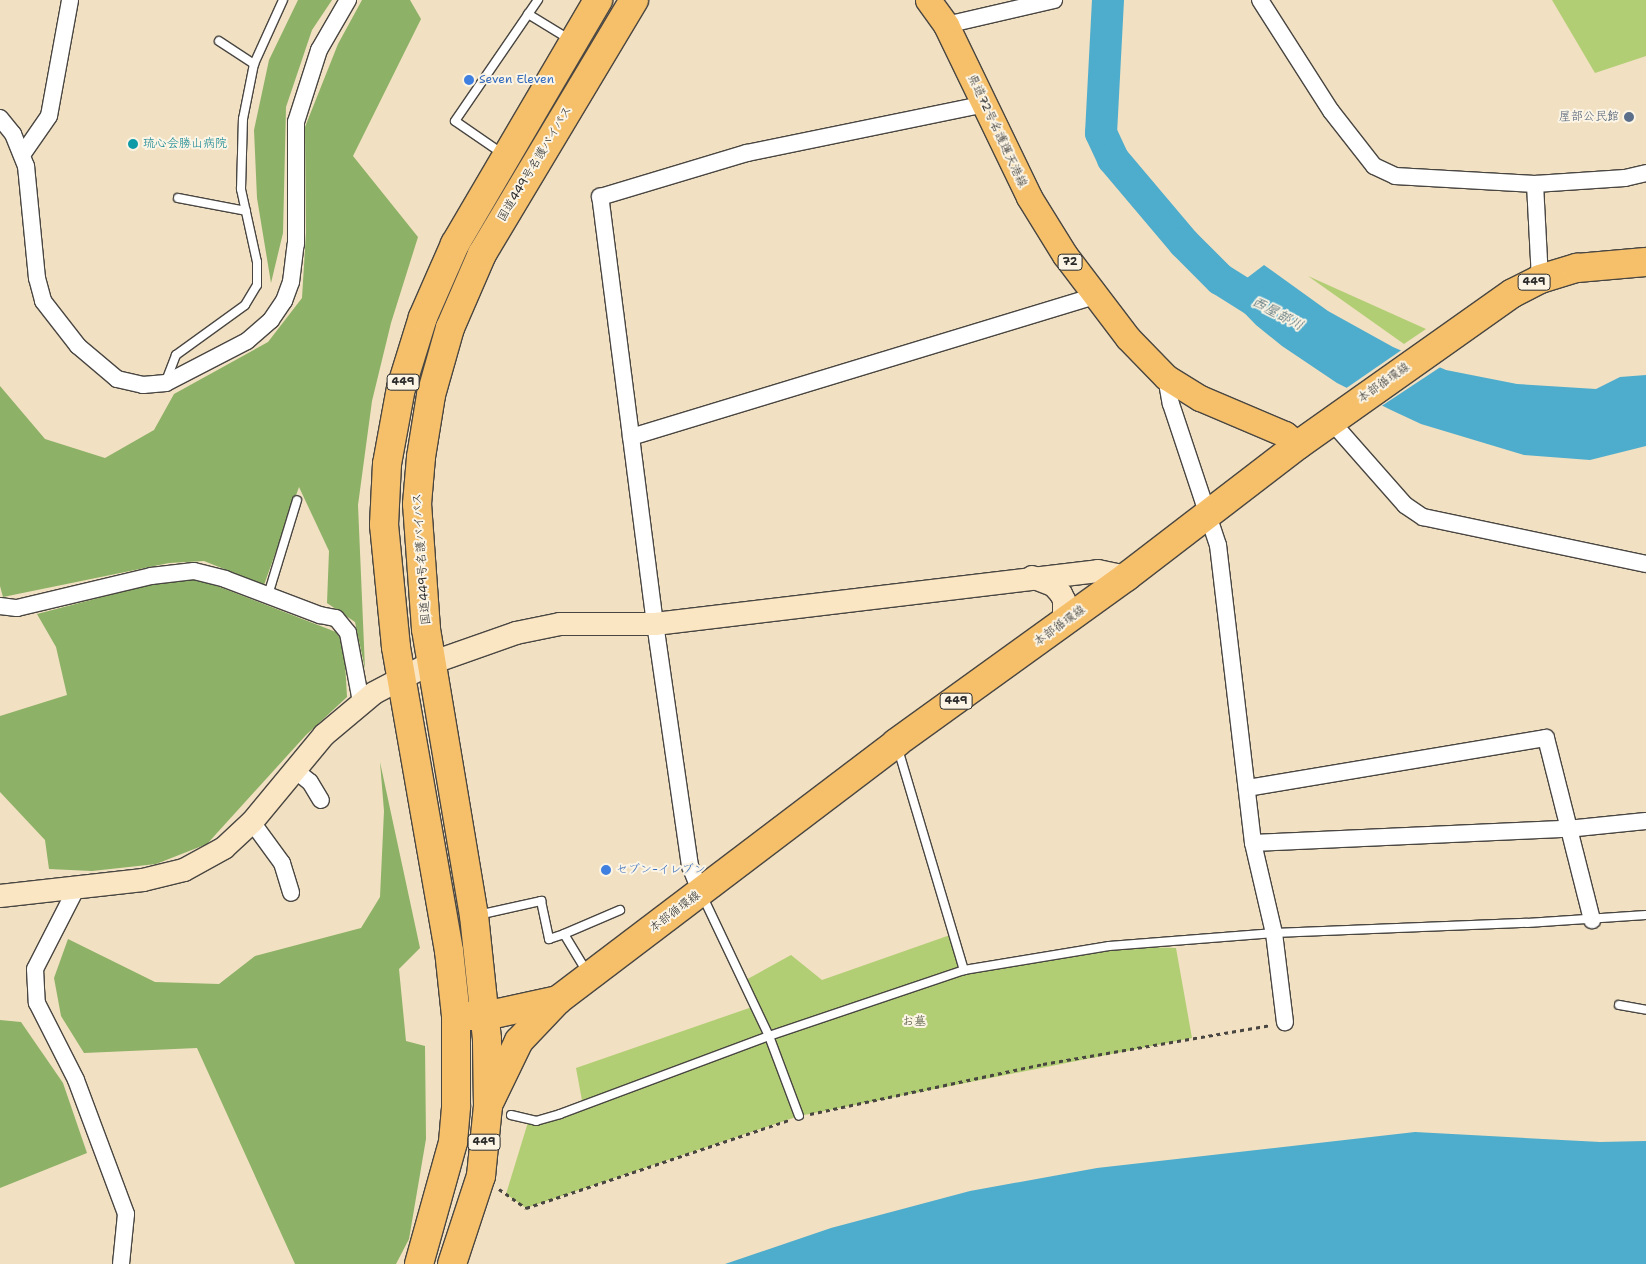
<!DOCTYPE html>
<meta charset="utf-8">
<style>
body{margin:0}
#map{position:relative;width:1646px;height:1264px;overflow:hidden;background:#f1e0c1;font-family:"Shantell Sans","Klee One",sans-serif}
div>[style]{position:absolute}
.green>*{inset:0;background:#b2ce74}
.forest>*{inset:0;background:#8db166}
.water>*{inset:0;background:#4eaccd}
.pier>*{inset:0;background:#f1e0c1}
.river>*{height:32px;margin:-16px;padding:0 16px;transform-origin:16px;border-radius:16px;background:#4eaccd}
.path>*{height:3px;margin-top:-1.5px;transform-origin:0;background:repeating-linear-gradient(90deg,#494642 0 4px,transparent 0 8px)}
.roads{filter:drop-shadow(1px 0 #494642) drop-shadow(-1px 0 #494642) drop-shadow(0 1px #494642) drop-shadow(0 -1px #494642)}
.lane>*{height:8px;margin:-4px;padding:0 4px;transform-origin:4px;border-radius:4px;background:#fff}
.street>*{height:16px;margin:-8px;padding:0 8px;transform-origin:8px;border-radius:8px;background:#fff}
.secondary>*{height:22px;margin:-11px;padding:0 11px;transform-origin:11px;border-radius:11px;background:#fbe6c4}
.primary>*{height:25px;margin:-12.5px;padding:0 12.5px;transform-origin:12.5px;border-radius:12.5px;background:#f6c06b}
.highway>*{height:28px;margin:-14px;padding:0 14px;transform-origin:14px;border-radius:14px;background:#f6c06b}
.dots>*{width:14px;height:14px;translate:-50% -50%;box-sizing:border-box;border:2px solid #fcf5e5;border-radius:50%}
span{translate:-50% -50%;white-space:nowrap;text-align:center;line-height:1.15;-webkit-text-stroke:4px #fcf5e5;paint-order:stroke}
.shield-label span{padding:1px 4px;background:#fcf5e5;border:1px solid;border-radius:4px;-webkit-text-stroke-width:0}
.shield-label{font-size:11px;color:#2b2b2b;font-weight:700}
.shop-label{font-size:12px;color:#366cbe}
.left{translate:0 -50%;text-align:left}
.service-label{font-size:12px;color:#4e5e75}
.right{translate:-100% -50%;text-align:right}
.street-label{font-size:12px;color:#2b2b2b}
.culture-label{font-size:12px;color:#0d838f}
.park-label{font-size:12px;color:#4d543d}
.water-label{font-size:14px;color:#375864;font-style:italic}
</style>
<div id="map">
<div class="green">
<i style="clip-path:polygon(1552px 0,1646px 0,1646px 56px,1595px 73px)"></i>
<i style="clip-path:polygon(1308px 276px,1426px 329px,1404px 344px)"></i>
<i style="clip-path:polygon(953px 934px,964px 969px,1109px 946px,1176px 948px,1192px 1038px,799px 1116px,526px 1208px,506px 1194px,529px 1119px,583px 1106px,576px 1068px,755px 1006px,744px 981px,791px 955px,822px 980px)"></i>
</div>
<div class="forest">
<i style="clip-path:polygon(298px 0,332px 0,312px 30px,286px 107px,283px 233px,271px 283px,257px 198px,254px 130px,269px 60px)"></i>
<i style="clip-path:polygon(362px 0,410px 0,421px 19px,353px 156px,418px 237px,391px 323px,372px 401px,358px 505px,365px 669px,355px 622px,327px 603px,329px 551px,299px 487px,264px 585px,204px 561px,169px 563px,3px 597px,0 586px,0 386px,45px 439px,105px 458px,154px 430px,174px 394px,268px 342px,302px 298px,306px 233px,305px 127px,338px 44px)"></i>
<i style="clip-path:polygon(199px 579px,336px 632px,344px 645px,347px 697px,306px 735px,207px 844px,156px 864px,92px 871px,49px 869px,45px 840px,0 792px,0 716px,67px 695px,56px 647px,37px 614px,160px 582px)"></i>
<i style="clip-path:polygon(380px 762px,420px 948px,399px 969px,406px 1041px,425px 1046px,426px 1139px,409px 1239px,396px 1264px,295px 1264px,197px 1048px,84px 1053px,61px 1016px,54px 978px,68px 939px,155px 982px,219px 984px,255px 956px,361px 928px,380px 897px,384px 811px)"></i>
<i style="clip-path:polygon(0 1020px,21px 1022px,63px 1083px,87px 1153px,0 1188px)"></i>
</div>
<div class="water">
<i style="clip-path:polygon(1264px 265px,1328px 311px,1393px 347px,1446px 370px,1517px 384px,1596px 389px,1620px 377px,1646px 375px,1646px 446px,1590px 460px,1524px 455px,1421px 424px,1391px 410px,1337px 383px,1282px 346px,1256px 325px,1226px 294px)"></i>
<i style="clip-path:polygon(1415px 1132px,1600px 1142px,1646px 1141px,1646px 1264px,725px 1264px,831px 1228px,970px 1191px,1097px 1168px)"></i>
</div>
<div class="pier">
<i style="clip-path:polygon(1403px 349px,1442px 366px,1380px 407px,1345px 389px)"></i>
</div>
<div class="river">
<i style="left:1108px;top:0;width:133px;rotate:93deg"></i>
<i style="left:1101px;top:133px;width:29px;rotate:65deg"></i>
<i style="left:1113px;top:159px;width:110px;rotate:49.8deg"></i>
<i style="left:1184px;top:243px;width:51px;rotate:45deg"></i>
<i style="left:1220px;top:279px;width:60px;rotate:32.1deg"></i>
</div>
<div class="path">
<i style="left:810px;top:1114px;width:238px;rotate:-12.1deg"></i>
<i style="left:1043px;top:1064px;width:230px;rotate:-9.7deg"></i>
<i style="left:499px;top:1189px;width:33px;rotate:35deg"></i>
<i style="left:526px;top:1208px;width:277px;rotate:-18.5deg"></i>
</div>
<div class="roads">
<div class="lane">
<i style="left:528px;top:14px;width:48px;rotate:31.4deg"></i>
<i style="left:219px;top:41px;width:42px;rotate:33.3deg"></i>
<i style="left:503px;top:154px;width:58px;rotate:-145.5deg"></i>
<i style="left:455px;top:121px;width:147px;rotate:-55.6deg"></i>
<i style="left:178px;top:198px;width:69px;rotate:10.8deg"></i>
<i style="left:166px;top:381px;width:28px;rotate:-69deg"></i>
<i style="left:176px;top:355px;width:85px;rotate:-35.9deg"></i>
<i style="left:245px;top:305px;width:23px;rotate:-59deg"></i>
<i style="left:257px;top:285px;width:23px;rotate:-90deg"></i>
<i style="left:257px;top:262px;width:75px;rotate:-102.4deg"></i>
<i style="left:241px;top:189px;width:70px;rotate:-88.4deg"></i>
<i style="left:243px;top:119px;width:56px;rotate:-78.7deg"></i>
<i style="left:254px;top:64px;width:70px;rotate:-65.6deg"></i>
<i style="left:268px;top:595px;width:99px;rotate:-73deg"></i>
<i style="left:898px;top:749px;width:231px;rotate:73.4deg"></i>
<i style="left:703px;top:897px;width:154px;rotate:64.6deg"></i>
<i style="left:769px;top:1036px;width:85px;rotate:69.4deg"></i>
<i style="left:478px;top:915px;width:65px;rotate:-12.5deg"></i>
<i style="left:541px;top:901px;width:39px;rotate:78deg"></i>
<i style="left:549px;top:939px;width:16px;rotate:-18deg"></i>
<i style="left:564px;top:934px;width:44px;rotate:58.8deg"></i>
<i style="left:564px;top:934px;width:61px;rotate:-23.2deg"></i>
<i style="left:1619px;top:1005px;width:27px;rotate:10deg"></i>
<i style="left:511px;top:1115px;width:26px;rotate:13deg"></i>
<i style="left:536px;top:1121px;width:25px;rotate:-16deg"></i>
<i style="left:560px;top:1114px;width:223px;rotate:-20.5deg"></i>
<i style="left:769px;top:1036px;width:206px;rotate:-18.7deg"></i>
<i style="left:964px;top:970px;width:147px;rotate:-9.4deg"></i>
<i style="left:1109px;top:946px;width:166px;rotate:-4.5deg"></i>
<i style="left:1274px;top:933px;width:253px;rotate:-2.3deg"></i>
<i style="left:1527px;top:923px;width:119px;rotate:-3.8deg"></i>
</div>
<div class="street">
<i style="left:1260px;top:0;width:132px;rotate:57.4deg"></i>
<i style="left:1331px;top:111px;width:70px;rotate:52deg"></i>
<i style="left:1374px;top:166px;width:23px;rotate:25deg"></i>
<i style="left:1395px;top:176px;width:140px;rotate:3.3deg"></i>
<i style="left:1535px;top:184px;width:90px;rotate:-3.8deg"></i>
<i style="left:1625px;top:178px;width:22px;rotate:-13deg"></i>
<i style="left:946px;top:25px;width:111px;rotate:-13deg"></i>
<i style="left:0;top:118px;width:21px;rotate:51deg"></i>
<i style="left:13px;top:134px;width:35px;rotate:68deg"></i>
<i style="left:26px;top:166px;width:113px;rotate:84.4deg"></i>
<i style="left:37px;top:278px;width:24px;rotate:75deg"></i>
<i style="left:43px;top:301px;width:57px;rotate:52.1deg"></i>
<i style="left:78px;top:346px;width:51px;rotate:40.2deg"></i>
<i style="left:117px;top:379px;width:27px;rotate:13deg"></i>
<i style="left:143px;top:385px;width:23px;rotate:-5deg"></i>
<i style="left:166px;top:383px;width:91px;rotate:-27.4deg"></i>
<i style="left:247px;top:341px;width:32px;rotate:-41deg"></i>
<i style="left:271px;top:320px;width:23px;rotate:-56deg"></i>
<i style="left:284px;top:301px;width:20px;rotate:-70deg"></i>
<i style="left:291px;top:282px;width:38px;rotate:-83deg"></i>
<i style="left:296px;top:244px;width:122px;rotate:-90deg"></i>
<i style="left:296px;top:122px;width:76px;rotate:-72.3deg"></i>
<i style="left:319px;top:50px;width:58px;rotate:-59.9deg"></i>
<i style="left:22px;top:155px;width:47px;rotate:-55.3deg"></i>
<i style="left:49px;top:116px;width:118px;rotate:-79.7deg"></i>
<i style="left:1535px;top:184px;width:95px;rotate:87deg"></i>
<i style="left:1166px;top:377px;width:27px;rotate:80deg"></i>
<i style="left:1171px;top:404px;width:149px;rotate:71.6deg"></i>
<i style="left:1218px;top:545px;width:300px;rotate:83.3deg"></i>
<i style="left:1253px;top:843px;width:92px;rotate:76.9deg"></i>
<i style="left:1274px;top:933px;width:90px;rotate:83deg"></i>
<i style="left:1331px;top:421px;width:112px;rotate:48.6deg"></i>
<i style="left:1405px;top:505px;width:22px;rotate:34deg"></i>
<i style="left:1423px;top:517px;width:228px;rotate:11.9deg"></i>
<i style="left:631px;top:437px;width:485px;rotate:-16.9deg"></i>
<i style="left:0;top:606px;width:17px;rotate:7deg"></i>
<i style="left:17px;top:608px;width:138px;rotate:-13.4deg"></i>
<i style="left:151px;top:576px;width:43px;rotate:-6.6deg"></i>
<i style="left:194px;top:571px;width:32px;rotate:14deg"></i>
<i style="left:225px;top:579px;width:102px;rotate:20.8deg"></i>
<i style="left:320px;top:615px;width:16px;rotate:11deg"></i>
<i style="left:336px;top:618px;width:19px;rotate:51deg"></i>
<i style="left:348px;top:633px;width:70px;rotate:79.3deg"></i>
<i style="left:295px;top:770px;width:19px;rotate:39deg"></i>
<i style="left:310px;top:782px;width:21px;rotate:59deg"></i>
<i style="left:1247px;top:788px;width:303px;rotate:-9.5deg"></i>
<i style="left:1546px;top:738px;width:188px;rotate:75.8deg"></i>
<i style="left:252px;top:822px;width:51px;rotate:53.8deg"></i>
<i style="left:282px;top:863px;width:31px;rotate:73deg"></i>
<i style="left:1253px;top:843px;width:314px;rotate:-2.6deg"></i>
<i style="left:1567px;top:829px;width:79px;rotate:-5.8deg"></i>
<i style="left:77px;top:887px;width:92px;rotate:117.1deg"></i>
<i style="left:35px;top:969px;width:34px;rotate:87deg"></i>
<i style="left:37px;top:1003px;width:86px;rotate:63.1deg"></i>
<i style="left:76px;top:1080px;width:143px;rotate:69.5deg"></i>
<i style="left:126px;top:1214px;width:50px;rotate:95.7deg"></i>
<i style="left:701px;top:893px;width:29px;rotate:-112deg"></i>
<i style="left:690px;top:866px;width:245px;rotate:-98.2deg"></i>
<i style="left:655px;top:624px;width:431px;rotate:-97.3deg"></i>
<i style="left:600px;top:197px;width:153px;rotate:-16.7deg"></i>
<i style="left:747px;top:153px;width:243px;rotate:-11.6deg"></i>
</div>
<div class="secondary">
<i style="left:1032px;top:577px;width:22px;rotate:21deg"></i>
<i style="left:1053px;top:585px;width:12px;rotate:48deg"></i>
<i style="left:1061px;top:594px;width:7px;rotate:63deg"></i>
<i style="left:1064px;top:600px;width:24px;rotate:90deg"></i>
<i style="left:0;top:896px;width:144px;rotate:-6.4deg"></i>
<i style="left:143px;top:880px;width:42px;rotate:-13.7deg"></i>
<i style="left:184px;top:870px;width:46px;rotate:-28.8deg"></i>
<i style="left:224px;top:848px;width:38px;rotate:-43deg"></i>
<i style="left:252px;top:822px;width:113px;rotate:-50.4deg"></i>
<i style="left:324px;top:735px;width:65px;rotate:-40deg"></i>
<i style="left:374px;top:693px;width:64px;rotate:-27.8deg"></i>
<i style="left:431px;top:663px;width:90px;rotate:-19.4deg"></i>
<i style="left:516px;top:633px;width:45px;rotate:-11.6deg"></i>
<i style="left:560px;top:624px;width:95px"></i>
<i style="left:655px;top:624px;width:446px;rotate:-6.8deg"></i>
<i style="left:1098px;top:571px;width:29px;rotate:12deg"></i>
</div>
<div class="primary">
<i style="left:928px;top:0;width:31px;rotate:54deg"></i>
<i style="left:946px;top:25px;width:191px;rotate:64.2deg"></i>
<i style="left:1029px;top:197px;width:68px;rotate:58.2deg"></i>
<i style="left:1065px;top:255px;width:104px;rotate:52.8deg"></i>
<i style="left:1128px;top:338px;width:54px;rotate:45.7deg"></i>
<i style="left:1166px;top:377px;width:40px;rotate:32deg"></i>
<i style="left:1200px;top:398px;width:92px;rotate:23deg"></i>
<i style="left:1285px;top:434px;width:17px;rotate:40deg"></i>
</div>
<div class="highway">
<i style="left:456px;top:1016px;width:29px"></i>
<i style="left:485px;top:1016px;width:75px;rotate:-12.4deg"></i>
<i style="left:558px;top:1000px;width:425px;rotate:-37.2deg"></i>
<i style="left:896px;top:743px;width:284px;rotate:-35.8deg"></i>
<i style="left:1126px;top:577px;width:217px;rotate:-37.5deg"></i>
<i style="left:1298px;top:445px;width:263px;rotate:-35.3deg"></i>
<i style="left:1513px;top:293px;width:30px;rotate:-27deg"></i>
<i style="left:1540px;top:279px;width:39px;rotate:-17deg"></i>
<i style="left:1577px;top:268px;width:69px;rotate:-5deg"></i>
<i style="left:490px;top:1101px;width:67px;rotate:-64.2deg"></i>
<i style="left:519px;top:1041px;width:52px;rotate:-46.5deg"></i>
<i style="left:419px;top:1264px;width:127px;rotate:-74.4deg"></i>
<i style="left:453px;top:1142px;width:36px;rotate:-85deg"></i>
<i style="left:456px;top:1106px;width:90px;rotate:-90deg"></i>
<i style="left:456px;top:1016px;width:65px;rotate:-96.1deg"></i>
<i style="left:449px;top:951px;width:309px;rotate:-99.9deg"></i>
<i style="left:396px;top:647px;width:123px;rotate:-95.6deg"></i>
<i style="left:384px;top:525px;width:61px;rotate:-87.2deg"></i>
<i style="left:387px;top:464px;width:77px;rotate:-79.6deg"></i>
<i style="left:401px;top:388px;width:74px;rotate:-72.8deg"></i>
<i style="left:423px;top:317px;width:80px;rotate:-66.3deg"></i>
<i style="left:455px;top:244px;width:283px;rotate:-59.6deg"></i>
<i style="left:452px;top:1264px;width:93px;rotate:-71.8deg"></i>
<i style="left:481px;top:1176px;width:70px;rotate:-84.3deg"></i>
<i style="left:488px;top:1106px;width:67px;rotate:-90.9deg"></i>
<i style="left:487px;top:1039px;width:124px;rotate:-96deg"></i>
<i style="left:474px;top:916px;width:291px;rotate:-99.5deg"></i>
<i style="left:426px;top:629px;width:125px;rotate:-94.1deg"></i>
<i style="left:417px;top:504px;width:47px;rotate:-85.1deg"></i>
<i style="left:421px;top:457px;width:63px;rotate:-80.8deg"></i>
<i style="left:431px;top:395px;width:70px;rotate:-74.2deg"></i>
<i style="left:450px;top:328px;width:81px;rotate:-66.6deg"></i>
<i style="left:482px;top:254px;width:296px;rotate:-59.1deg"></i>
</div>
</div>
<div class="dots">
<i style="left:469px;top:80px;background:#3f7fe0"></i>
<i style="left:1629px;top:117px;background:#5c6f8a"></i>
<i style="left:133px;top:144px;background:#0f9aa8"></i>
<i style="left:606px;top:870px;background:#3f7fe0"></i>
</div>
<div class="shield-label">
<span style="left:1070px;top:262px">72</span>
<span style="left:1534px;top:282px">449</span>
<span style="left:403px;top:382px">449</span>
<span style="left:956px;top:701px">449</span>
<span style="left:484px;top:1142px">449</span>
</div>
<div class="shop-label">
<span class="left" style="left:479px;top:80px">Seven Eleven</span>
<span class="left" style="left:616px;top:870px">セブン-イレブン</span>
</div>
<div class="service-label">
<span class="right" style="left:1619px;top:117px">屋部公民館</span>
</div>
<div class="street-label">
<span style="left:997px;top:131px;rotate:65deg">県道72号名護運天港線</span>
<span style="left:535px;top:164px;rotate:-59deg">国道449号名護バイパス</span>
<span style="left:1384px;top:383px;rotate:-35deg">本部循環線</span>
<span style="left:422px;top:559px;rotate:-94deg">国道449号名護バイパス</span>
<span style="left:1060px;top:626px;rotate:-36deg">本部循環線</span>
<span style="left:675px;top:912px;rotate:-37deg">本部循環線</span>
</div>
<div class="culture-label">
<span class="left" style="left:143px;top:144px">琉心会勝山病院</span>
</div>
<div class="park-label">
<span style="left:914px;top:1022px">お墓</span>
</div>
<div class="water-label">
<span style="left:1278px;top:313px;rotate:28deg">西屋部川</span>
</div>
</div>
